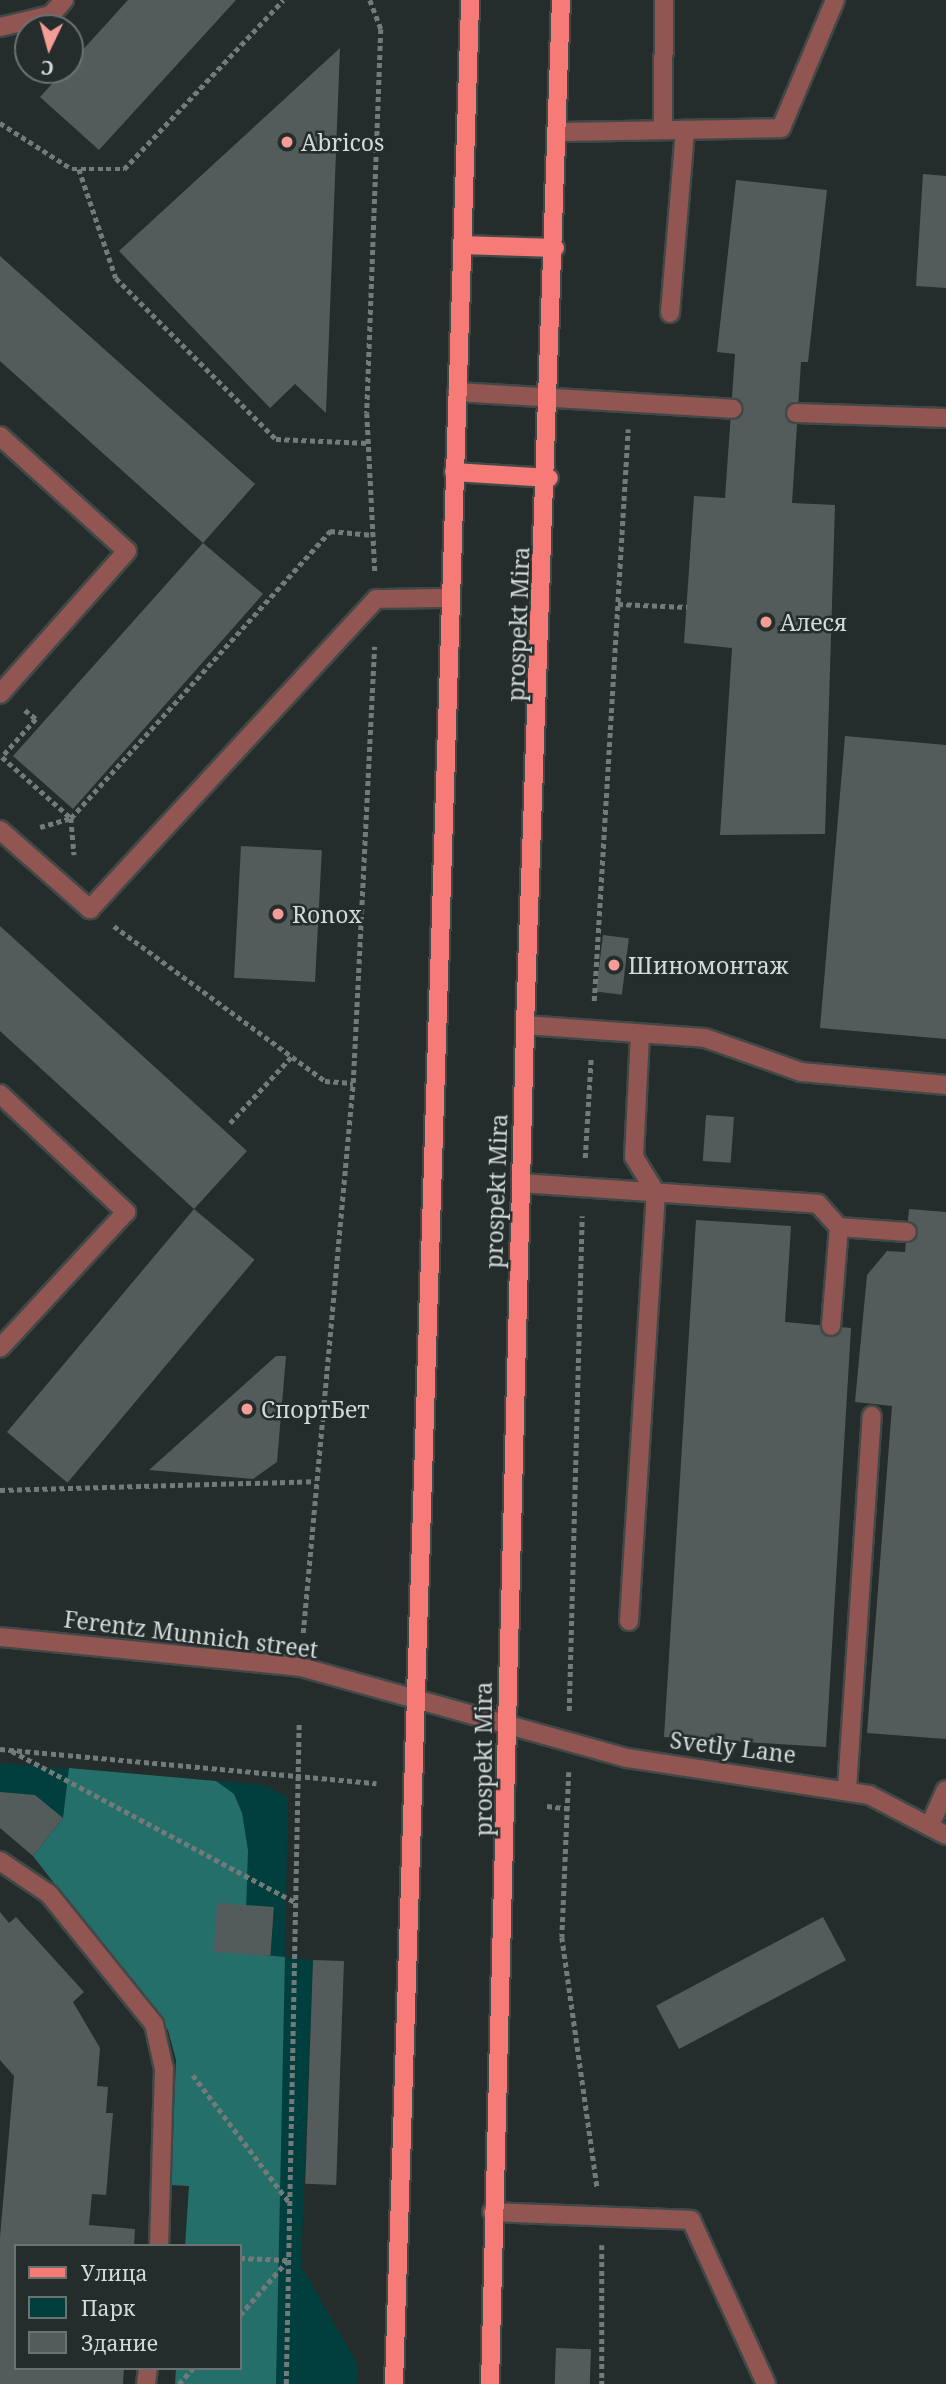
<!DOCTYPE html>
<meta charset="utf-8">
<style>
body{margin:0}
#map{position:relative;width:946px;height:2384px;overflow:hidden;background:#252d2c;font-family:"Noto Serif",serif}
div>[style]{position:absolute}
.green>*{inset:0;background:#003f3d}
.forest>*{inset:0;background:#256f6b}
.building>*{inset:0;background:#535c5b;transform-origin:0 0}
.path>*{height:4.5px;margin-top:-2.25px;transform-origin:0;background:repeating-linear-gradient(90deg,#737a79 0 5px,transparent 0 8.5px)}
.roads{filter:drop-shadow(2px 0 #414948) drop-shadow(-2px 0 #414948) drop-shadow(0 2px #414948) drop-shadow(0 -2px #414948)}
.service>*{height:18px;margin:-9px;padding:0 9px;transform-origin:9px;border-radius:9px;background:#915552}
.tertiary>*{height:18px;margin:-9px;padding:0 9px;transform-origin:9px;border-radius:9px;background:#915552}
.primary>*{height:18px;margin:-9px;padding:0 9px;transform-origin:9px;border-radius:9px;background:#f67a76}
.dots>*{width:19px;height:19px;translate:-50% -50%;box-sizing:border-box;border:4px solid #252d2c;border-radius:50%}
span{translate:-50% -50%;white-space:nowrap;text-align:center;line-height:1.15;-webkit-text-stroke:5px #252d2c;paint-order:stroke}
.poi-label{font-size:23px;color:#d4dad9}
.left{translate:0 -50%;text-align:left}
.street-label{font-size:23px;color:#d4dad9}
.legend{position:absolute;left:14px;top:2244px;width:228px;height:126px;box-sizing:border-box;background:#252d2c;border:2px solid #6b7271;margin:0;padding:9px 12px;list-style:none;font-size:21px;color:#d4dad9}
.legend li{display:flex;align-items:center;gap:14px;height:35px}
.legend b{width:35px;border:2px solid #6b7271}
.north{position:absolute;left:14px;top:14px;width:70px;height:70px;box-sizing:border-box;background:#252d2c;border:2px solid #6b7271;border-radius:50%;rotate:185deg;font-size:19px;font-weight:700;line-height:28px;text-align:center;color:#d4dad9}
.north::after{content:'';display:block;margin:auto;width:24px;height:32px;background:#f59c96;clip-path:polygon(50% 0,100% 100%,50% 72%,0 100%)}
</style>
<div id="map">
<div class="green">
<i style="clip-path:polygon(0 1763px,264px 1785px,288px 1797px,285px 1956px,313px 1960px,301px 2266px,358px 2365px,357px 2384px,175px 2384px,240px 2368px,240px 2246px,185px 2246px,189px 2186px,171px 2185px,176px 2060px,168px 2030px,33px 1856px,0 1828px)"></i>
</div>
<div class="forest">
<i style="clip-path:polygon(69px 1768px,216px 1781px,234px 1794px,242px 1813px,248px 1850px,245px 1942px,251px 1954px,285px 1957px,276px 2384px,175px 2384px,176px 2368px,240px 2368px,240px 2246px,185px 2246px,189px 2186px,171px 2185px,176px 2060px,168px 2030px,33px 1856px,63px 1818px)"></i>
</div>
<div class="building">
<i style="clip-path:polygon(128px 0,236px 0,99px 150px,40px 97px)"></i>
<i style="clip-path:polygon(340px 48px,326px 413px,295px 384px,270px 408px,119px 251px)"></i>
<i style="clip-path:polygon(923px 174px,946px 176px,946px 288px,916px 286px)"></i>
<i style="clip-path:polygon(736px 180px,827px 190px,808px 362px,801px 362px,792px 503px,835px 505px,825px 834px,720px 835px,732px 648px,684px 643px,694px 496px,725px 498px,735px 354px,717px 352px)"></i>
<i style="clip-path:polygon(0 256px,255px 484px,203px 543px,263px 594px,73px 809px,13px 756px,203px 543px,0 361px)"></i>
<i style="clip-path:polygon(845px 736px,946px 745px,946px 1039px,820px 1028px)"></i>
<i style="left:241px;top:846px;width:81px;height:132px;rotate:3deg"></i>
<i style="clip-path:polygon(0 926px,247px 1151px,194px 1209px,0 1031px)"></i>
<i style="left:603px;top:935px;width:26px;height:57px;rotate:7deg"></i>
<i style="left:706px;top:1115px;width:28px;height:46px;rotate:4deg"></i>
<i style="left:194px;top:1209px;width:79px;height:291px;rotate:40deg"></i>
<i style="clip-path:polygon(909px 1209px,946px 1212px,946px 1739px,867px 1733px,892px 1406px,855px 1402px,867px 1275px,887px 1251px,905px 1252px)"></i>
<i style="clip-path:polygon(696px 1220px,791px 1226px,785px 1322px,851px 1328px,826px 1747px,664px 1737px)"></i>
<i style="clip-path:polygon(276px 1356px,286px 1356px,277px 1462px,253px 1479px,149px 1470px)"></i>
<i style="clip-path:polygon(0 1792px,35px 1795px,63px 1818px,33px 1856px,0 1828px)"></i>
<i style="left:217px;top:1903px;width:57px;height:49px;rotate:4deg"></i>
<i style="clip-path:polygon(0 1912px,9px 1923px,16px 1917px,84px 1992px,73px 2002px,100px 2048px,97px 2086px,108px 2087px,106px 2113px,113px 2113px,106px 2195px,92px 2194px,89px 2225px,135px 2229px,134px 2246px,16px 2246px,16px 2368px,124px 2368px,123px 2384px,0 2384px,0 2237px,14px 2076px,0 2060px)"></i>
<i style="left:823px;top:1917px;width:49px;height:189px;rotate:62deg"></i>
<i style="left:313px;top:1960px;width:31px;height:224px;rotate:2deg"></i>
<i style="left:556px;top:2348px;width:35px;height:36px;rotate:2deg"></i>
</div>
<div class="path">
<i style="left:370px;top:0;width:31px;rotate:69deg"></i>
<i style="left:381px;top:29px;width:384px;rotate:92.1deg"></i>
<i style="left:367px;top:413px;width:158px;rotate:87.1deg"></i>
<i style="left:0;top:123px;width:85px;rotate:32.6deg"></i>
<i style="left:72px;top:169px;width:52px"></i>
<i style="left:124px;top:169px;width:232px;rotate:-46.7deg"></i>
<i style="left:79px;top:169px;width:115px;rotate:71.3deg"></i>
<i style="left:116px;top:278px;width:227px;rotate:45.2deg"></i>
<i style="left:276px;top:439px;width:93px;rotate:2.5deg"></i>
<i style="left:618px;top:604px;width:69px;rotate:2.5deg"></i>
<i style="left:25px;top:710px;width:14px;rotate:39deg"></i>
<i style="left:36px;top:719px;width:51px;rotate:131.8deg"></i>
<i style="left:2px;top:757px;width:92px;rotate:41.5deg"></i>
<i style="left:71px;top:818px;width:387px;rotate:-47.9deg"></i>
<i style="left:330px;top:531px;width:43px;rotate:5.3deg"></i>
<i style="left:40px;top:827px;width:32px;rotate:-16deg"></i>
<i style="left:71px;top:818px;width:37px;rotate:85deg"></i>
<i style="left:114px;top:926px;width:262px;rotate:36.3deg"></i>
<i style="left:325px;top:1081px;width:28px;rotate:4deg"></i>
<i style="left:594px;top:1001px;width:573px;rotate:-86.6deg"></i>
<i style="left:230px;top:1123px;width:91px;rotate:-47.2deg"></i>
<i style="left:585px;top:1158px;width:100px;rotate:-86.6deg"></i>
<i style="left:0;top:1490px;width:314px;rotate:-1.6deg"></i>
<i style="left:303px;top:1633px;width:552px;rotate:-84.81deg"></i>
<i style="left:353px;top:1083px;width:437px;rotate:-87.2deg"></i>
<i style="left:569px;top:1711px;width:495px;rotate:-88.5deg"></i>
<i style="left:0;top:1749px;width:378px;rotate:5.2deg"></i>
<i style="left:12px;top:1751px;width:321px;rotate:28.1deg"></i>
<i style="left:569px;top:1772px;width:165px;rotate:92.4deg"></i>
<i style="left:562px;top:1937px;width:252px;rotate:82deg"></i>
<i style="left:547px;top:1806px;width:23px;rotate:7deg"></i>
<i style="left:193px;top:2075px;width:159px;rotate:52.9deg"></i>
<i style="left:602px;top:2245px;width:139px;rotate:90deg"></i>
<i style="left:240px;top:2258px;width:48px;rotate:2.4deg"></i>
<i style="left:240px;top:2315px;width:73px;rotate:-48.9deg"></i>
<i style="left:179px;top:2384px;width:21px;rotate:-49deg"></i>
<i style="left:286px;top:2384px;width:663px;rotate:-88.88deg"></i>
</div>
<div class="roads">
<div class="service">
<i style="left:0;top:27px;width:52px;rotate:-13.2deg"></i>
<i style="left:51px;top:15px;width:20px;rotate:-49deg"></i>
<i style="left:663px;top:130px;width:130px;rotate:-89.6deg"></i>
<i style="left:557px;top:132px;width:224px;rotate:-1deg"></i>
<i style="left:781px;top:128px;width:139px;rotate:-67.1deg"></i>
<i style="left:670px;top:313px;width:184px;rotate:-85.3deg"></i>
<i style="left:457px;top:392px;width:276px;rotate:3.5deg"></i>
<i style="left:796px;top:413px;width:150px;rotate:1.9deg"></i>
<i style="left:0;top:436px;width:171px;rotate:42.2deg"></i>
<i style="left:127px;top:551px;width:191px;rotate:131.6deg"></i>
<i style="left:0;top:830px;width:120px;rotate:41.3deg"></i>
<i style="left:90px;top:909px;width:422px;rotate:-47.3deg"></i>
<i style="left:376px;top:599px;width:74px;rotate:-0.8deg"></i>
<i style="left:525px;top:1025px;width:180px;rotate:4.1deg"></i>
<i style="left:705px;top:1038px;width:102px;rotate:19.5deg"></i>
<i style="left:801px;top:1072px;width:146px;rotate:5.1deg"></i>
<i style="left:0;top:1094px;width:173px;rotate:43.1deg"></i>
<i style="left:126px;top:1212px;width:185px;rotate:132.8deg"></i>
<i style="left:521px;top:1183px;width:298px;rotate:4deg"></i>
<i style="left:818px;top:1204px;width:31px;rotate:48deg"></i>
<i style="left:839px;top:1227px;width:68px;rotate:4.2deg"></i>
<i style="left:831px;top:1326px;width:99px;rotate:-85.4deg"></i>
<i style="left:629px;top:1621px;width:429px;rotate:-86.4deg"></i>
<i style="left:656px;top:1193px;width:42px;rotate:-121.4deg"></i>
<i style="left:634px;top:1157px;width:123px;rotate:-87.2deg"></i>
<i style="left:847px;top:1789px;width:374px;rotate:-86.2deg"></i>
<i style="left:931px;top:1823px;width:36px;rotate:-66deg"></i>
<i style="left:0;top:1861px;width:59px;rotate:34deg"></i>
<i style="left:49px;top:1894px;width:167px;rotate:51.1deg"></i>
<i style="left:154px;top:2024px;width:46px;rotate:77.5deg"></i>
<i style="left:164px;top:2069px;width:177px;rotate:91.6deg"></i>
<i style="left:492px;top:2212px;width:199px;rotate:2.3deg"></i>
<i style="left:691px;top:2220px;width:180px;rotate:65.4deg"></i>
<i style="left:146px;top:2384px;width:16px;rotate:-83deg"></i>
</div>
<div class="tertiary">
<i style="left:0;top:1637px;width:302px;rotate:5.7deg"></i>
<i style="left:301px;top:1667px;width:338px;rotate:15.6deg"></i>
<i style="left:627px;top:1758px;width:245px;rotate:8.7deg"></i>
<i style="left:869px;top:1795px;width:87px;rotate:27.5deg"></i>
</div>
<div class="primary">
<i style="left:462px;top:245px;width:93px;rotate:1.8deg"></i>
<i style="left:454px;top:472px;width:95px;rotate:3.6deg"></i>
<i style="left:394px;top:2384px;width:2385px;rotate:-88.17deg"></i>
<i style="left:490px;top:2384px;width:1359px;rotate:-88.52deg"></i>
<i style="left:525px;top:1025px;width:1026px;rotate:-87.99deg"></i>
</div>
</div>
<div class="dots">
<i style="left:287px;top:142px;background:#f59c96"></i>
<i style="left:766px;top:622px;background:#f59c96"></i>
<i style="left:278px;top:914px;background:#f59c96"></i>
<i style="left:614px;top:965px;background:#f59c96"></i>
<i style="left:247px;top:1409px;background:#f59c96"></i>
</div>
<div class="poi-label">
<span class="left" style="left:301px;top:142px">Abricos</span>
<span class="left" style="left:780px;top:622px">Алеся</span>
<span class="left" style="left:292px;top:914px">Ronox</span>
<span class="left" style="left:628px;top:965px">Шиномонтаж</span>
<span class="left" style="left:261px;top:1409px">СпортБет</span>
</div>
<div class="street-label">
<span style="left:518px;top:624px;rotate:-88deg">prospekt Mira</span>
<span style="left:496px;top:1191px;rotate:-88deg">prospekt Mira</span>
<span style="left:191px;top:1634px;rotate:7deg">Ferentz Munnich street</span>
<span style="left:733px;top:1747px;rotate:7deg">Svetly Lane</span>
<span style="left:483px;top:1759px;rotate:-90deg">prospekt Mira</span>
</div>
<ul class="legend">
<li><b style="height:9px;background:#f67a76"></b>Улица</li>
<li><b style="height:19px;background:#003f3d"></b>Парк</li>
<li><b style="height:19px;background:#535c5b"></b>Здание</li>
</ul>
<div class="north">С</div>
</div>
